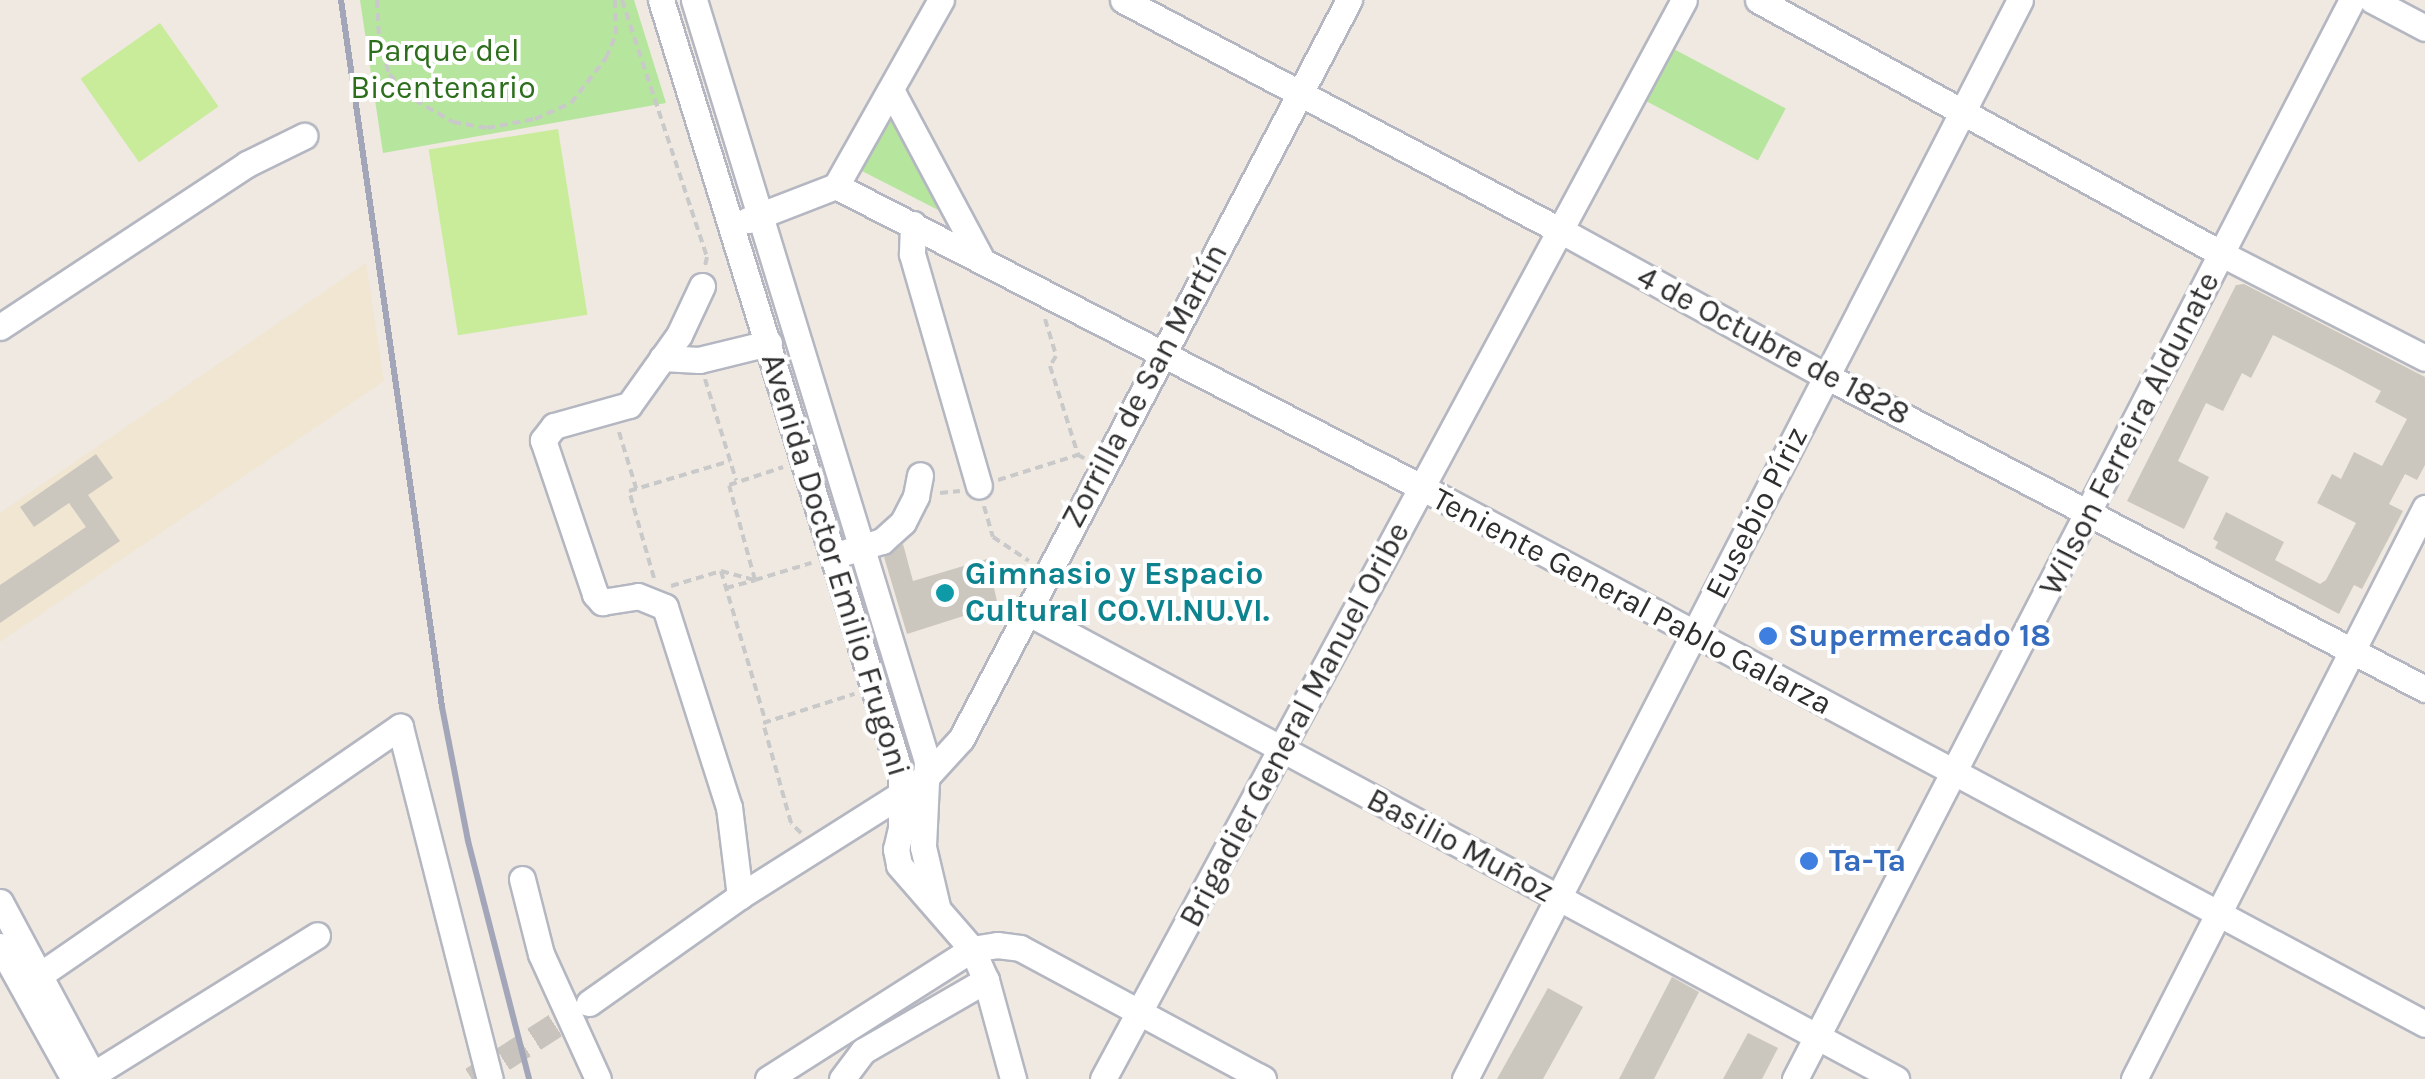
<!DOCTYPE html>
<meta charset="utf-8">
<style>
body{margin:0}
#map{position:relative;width:2425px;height:1079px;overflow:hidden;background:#efe9e1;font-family:Karla,sans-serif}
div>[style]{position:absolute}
.education>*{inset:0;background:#f0e6d1}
.green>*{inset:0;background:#b6e59e;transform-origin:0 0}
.pitch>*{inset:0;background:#c9ec9a;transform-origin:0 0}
.building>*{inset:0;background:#cbc7bf}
.minor-tunnel>*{height:25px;margin-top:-12.5px;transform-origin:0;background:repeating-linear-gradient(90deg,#c8c4bd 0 25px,transparent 0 37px)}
.path>*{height:4px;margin-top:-2px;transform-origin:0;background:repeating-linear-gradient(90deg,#c9c9c9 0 8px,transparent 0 13px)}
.roads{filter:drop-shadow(2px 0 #b4b7c1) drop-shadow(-2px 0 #b4b7c1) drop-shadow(0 2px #b4b7c1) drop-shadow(0 -2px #b4b7c1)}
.minor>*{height:25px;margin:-12.5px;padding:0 12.5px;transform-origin:12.5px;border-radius:12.5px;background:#fff}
.rail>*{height:6px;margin:-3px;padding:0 3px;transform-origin:3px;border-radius:3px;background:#a3a6b8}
.dots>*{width:28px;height:28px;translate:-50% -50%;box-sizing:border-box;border:5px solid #fff;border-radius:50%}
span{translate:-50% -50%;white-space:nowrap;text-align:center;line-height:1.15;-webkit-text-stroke:8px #fff;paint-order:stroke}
.park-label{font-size:32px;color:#2c6e1b}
.street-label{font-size:32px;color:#2e2e2e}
.culture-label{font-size:32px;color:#0d838f;font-weight:700}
.left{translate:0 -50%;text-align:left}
.shop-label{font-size:32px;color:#366cbe;font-weight:700}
</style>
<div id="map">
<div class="education">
<i style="clip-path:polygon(366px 263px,384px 381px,0 642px,0 513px)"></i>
</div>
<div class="green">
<i style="clip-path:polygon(360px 0,634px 0,666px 103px,383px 153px)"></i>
<i style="left:1670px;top:47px;width:131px;height:59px;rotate:28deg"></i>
<i style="clip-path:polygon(889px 113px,946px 214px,860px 170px)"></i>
</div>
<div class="pitch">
<i style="left:160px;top:23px;width:102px;height:97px;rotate:55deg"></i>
<i style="left:558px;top:129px;width:188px;height:131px;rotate:81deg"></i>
</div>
<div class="building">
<i style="clip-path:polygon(2244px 284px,2425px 377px,2425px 465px,2417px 480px,2405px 474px,2389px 504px,2403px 511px,2362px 589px,2354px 585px,2339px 614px,2215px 548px,2218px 542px,2213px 539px,2226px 512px,2284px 542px,2275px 560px,2320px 584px,2326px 580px,2356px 523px,2317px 503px,2332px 474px,2341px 479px,2354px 452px,2382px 466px,2407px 419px,2375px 402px,2381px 391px,2340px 369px,2273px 335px,2251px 378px,2242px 373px,2223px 411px,2206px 403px,2178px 461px,2209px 477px,2184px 529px,2127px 501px,2236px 285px)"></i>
<i style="clip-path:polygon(96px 454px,113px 478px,88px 495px,120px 541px,0 623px,0 585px,86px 527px,69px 503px,34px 527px,20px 507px)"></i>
<i style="clip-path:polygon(903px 544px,913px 581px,987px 559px,998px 605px,907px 634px,884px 557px)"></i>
<i style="clip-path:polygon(1672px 977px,1699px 992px,1654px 1079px,1619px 1079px)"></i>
<i style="clip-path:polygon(1548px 988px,1583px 1007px,1543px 1079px,1497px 1079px)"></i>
<i style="clip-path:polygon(1748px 1033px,1778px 1048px,1762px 1079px,1723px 1079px)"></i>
</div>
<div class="minor-tunnel">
<i style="left:472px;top:1079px;width:135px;rotate:-32.9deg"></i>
</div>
<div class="path">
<i style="left:377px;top:0;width:39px;rotate:87deg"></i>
<i style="left:379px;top:39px;width:36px;rotate:74deg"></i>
<i style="left:389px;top:74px;width:37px;rotate:45deg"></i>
<i style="left:415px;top:100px;width:44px;rotate:30.1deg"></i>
<i style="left:453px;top:122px;width:35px;rotate:10deg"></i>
<i style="left:487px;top:128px;width:49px;rotate:-10.6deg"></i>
<i style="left:535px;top:119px;width:39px;rotate:-24deg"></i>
<i style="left:571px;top:103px;width:57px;rotate:-52.1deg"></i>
<i style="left:606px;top:58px;width:26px;rotate:-67deg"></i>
<i style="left:616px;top:34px;width:34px;rotate:-92deg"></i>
<i style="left:622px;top:0;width:271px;rotate:71.7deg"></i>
<i style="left:707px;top:257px;width:9px;rotate:103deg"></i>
<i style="left:1045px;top:319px;width:39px;rotate:73deg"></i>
<i style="left:1056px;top:356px;width:12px;rotate:121deg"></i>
<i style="left:1050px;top:366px;width:93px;rotate:72.5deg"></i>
<i style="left:705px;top:379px;width:106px;rotate:72.9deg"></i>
<i style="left:619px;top:432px;width:59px;rotate:73.1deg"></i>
<i style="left:998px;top:480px;width:84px;rotate:-17.4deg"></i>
<i style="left:1078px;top:455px;width:7px;rotate:27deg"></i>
<i style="left:940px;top:493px;width:20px;rotate:-6deg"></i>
<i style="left:984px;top:506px;width:32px;rotate:74deg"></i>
<i style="left:993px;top:537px;width:43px;rotate:33.7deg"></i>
<i style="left:721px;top:571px;width:155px;rotate:73.5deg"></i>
<i style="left:654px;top:578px;width:91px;rotate:-106deg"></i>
<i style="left:629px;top:491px;width:105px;rotate:-16.5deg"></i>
<i style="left:671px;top:586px;width:52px;rotate:-16.7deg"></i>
<i style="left:721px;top:571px;width:35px;rotate:15deg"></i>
<i style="left:755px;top:580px;width:59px;rotate:-16.9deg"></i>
<i style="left:726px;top:588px;width:30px;rotate:-15deg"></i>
<i style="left:755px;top:580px;width:98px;rotate:-105.3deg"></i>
<i style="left:729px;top:485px;width:57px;rotate:-18.4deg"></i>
<i style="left:801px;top:833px;width:14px;rotate:-135deg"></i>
<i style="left:791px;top:823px;width:104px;rotate:-105.6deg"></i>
<i style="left:763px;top:723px;width:96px;rotate:-17.7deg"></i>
</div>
<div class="roads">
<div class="minor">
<i style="left:661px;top:0;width:812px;rotate:72.81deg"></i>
<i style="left:901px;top:776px;width:52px;rotate:90deg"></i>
<i style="left:901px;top:828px;width:22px;rotate:103deg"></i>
<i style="left:896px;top:849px;width:16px;rotate:79deg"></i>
<i style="left:899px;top:865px;width:111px;rotate:49deg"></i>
<i style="left:972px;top:949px;width:34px;rotate:66deg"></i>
<i style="left:986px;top:980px;width:103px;rotate:74.7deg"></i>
<i style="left:694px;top:0;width:796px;rotate:72.98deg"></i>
<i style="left:927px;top:761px;width:86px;rotate:92.7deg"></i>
<i style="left:923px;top:847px;width:61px;rotate:76.7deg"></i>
<i style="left:1123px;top:0;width:494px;rotate:27.8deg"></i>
<i style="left:1560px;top:230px;width:303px;rotate:28.8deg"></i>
<i style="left:1826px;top:376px;width:676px;rotate:27.59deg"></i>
<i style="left:1758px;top:0;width:529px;rotate:28.7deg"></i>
<i style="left:2222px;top:254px;width:228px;rotate:27.1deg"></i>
<i style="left:2372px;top:0;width:60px;rotate:27.8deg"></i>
<i style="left:891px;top:90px;width:189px;rotate:61.9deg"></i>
<i style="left:836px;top:186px;width:660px;rotate:27.22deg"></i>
<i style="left:1423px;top:488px;width:1136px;rotate:28.14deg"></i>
<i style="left:836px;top:186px;width:214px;rotate:-60.6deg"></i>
<i style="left:748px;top:220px;width:94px;rotate:-21.1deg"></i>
<i style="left:913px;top:224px;width:30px;rotate:92deg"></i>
<i style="left:912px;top:254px;width:241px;rotate:73.9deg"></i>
<i style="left:702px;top:286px;width:54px;rotate:115.1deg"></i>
<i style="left:679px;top:335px;width:86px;rotate:125.5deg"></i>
<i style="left:629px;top:405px;width:78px;rotate:164.4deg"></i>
<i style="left:554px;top:426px;width:18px;rotate:128deg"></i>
<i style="left:543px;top:440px;width:163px;rotate:71.3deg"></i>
<i style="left:595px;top:594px;width:11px;rotate:49deg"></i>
<i style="left:602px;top:602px;width:36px;rotate:-9deg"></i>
<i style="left:638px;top:596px;width:29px;rotate:22deg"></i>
<i style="left:665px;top:607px;width:210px;rotate:72.3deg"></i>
<i style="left:729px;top:807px;width:90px;rotate:83deg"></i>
<i style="left:0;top:327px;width:296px;rotate:-33.4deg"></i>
<i style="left:247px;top:164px;width:64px;rotate:-26.2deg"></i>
<i style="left:662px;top:358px;width:37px;rotate:3deg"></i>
<i style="left:699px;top:360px;width:72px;rotate:-13.7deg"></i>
<i style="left:846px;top:552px;width:38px;rotate:-17deg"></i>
<i style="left:882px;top:541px;width:28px;rotate:-42deg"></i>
<i style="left:903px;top:522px;width:29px;rotate:-63deg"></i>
<i style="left:916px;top:496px;width:21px;rotate:-79deg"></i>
<i style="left:1025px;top:611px;width:989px;rotate:28.25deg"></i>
<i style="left:522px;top:879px;width:77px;rotate:75.8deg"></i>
<i style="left:541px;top:954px;width:137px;rotate:65.5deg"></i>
<i style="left:0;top:902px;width:201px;rotate:61.8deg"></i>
<i style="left:0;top:946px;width:152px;rotate:60.9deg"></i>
<i style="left:24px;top:986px;width:457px;rotate:-34.6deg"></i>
<i style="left:400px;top:727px;width:363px;rotate:75.7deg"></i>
<i style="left:589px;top:1003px;width:185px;rotate:-35.3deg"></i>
<i style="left:740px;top:896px;width:193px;rotate:-32.3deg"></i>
<i style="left:903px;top:793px;width:32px;rotate:-36deg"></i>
<i style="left:929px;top:774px;width:47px;rotate:-47.6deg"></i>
<i style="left:961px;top:739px;width:835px;rotate:-62.3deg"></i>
<i style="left:86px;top:1079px;width:272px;rotate:-31.9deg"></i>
<i style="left:768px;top:1079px;width:242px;rotate:-32.5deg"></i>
<i style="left:972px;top:949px;width:25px;rotate:-9deg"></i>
<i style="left:997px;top:945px;width:23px;rotate:7deg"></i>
<i style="left:1020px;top:948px;width:276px;rotate:28.3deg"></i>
<i style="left:842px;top:1079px;width:35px;rotate:-53deg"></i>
<i style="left:863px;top:1051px;width:142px;rotate:-30deg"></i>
<i style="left:1103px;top:1079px;width:1225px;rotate:-61.7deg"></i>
<i style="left:1465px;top:1079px;width:1213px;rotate:-62.78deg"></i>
<i style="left:1795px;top:1079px;width:1214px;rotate:-62.7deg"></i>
<i style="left:2134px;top:1079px;width:641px;rotate:-63deg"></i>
</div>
</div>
<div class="rail">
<i style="left:341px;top:0;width:714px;rotate:81.87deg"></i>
<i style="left:442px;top:707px;width:136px;rotate:79deg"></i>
<i style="left:468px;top:841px;width:246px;rotate:75.6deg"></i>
</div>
<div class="dots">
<i style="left:945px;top:593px;background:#0f9aa8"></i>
<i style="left:1768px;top:636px;background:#3f7fe0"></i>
<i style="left:1809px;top:861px;background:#3f7fe0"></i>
</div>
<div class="park-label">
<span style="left:443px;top:70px">Parque del<br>Bicentenario</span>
</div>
<div class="street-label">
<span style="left:1773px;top:346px;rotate:28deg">4 de Octubre de 1828</span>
<span style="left:1145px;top:386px;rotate:-62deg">Zorrilla de San Martín</span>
<span style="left:2130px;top:434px;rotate:-63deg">Wilson Ferreira Aldunate</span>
<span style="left:1757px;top:513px;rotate:-63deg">Eusebio Píriz</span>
<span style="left:835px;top:565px;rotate:73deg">Avenida Doctor Emilio Frugoni</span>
<span style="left:1632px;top:602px;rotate:28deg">Teniente General Pablo Galarza</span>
<span style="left:1295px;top:725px;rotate:-62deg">Brigadier General Manuel Oribe</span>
<span style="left:1460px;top:846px;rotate:28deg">Basilio Muñoz</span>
</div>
<div class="culture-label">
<span class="left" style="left:965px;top:593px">Gimnasio y Espacio<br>Cultural CO.VI.NU.VI.</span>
</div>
<div class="shop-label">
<span class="left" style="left:1788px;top:636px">Supermercado 18</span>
<span class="left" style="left:1829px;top:861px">Ta-Ta</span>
</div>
</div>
